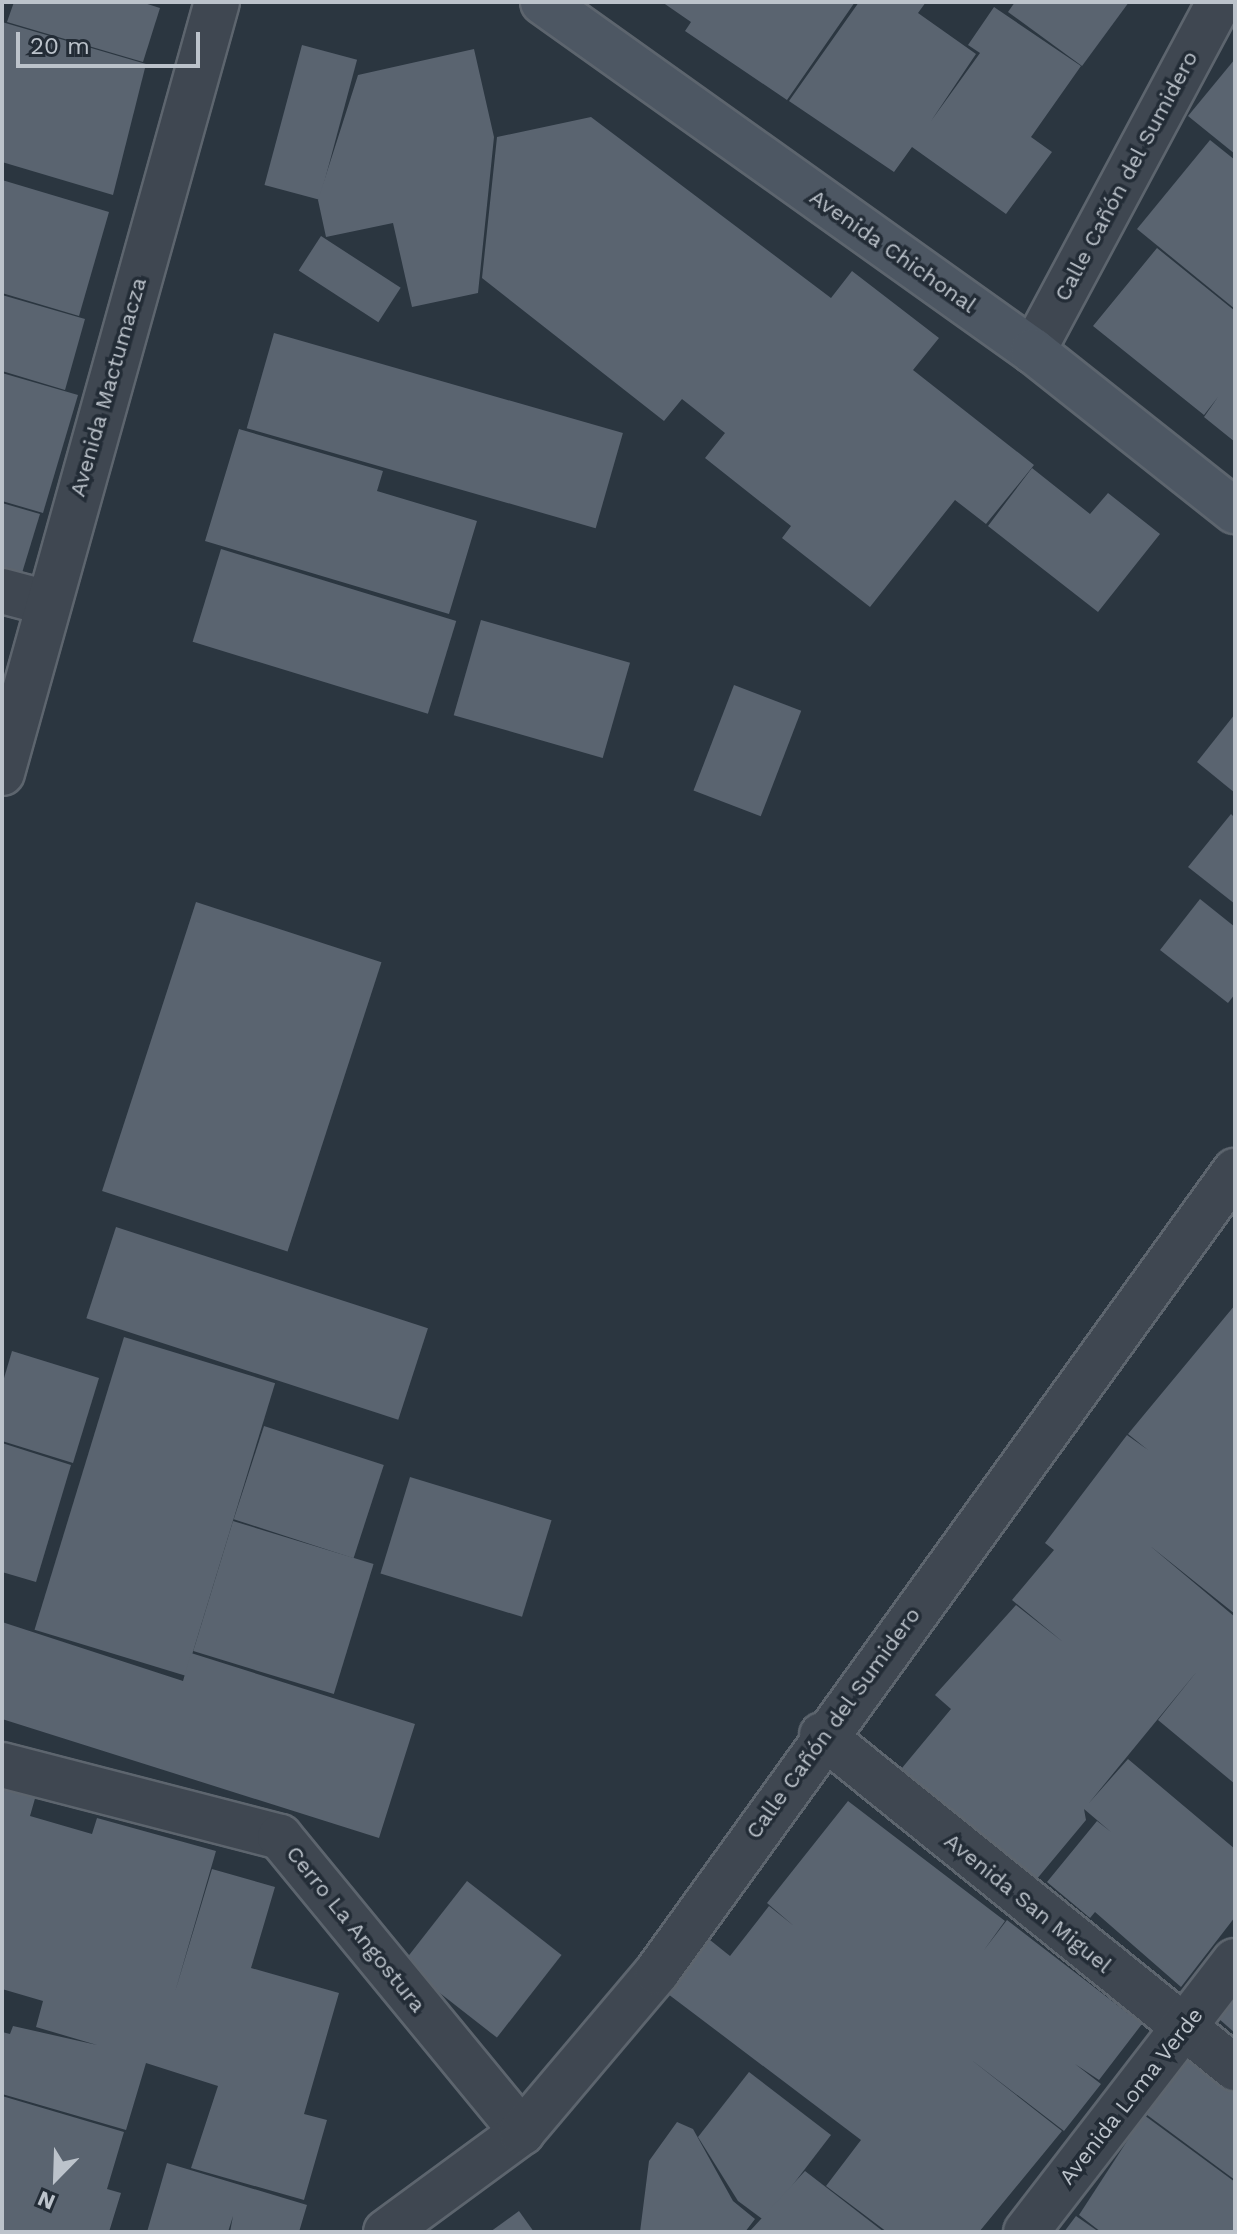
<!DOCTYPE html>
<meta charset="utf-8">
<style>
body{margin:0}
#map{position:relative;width:1237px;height:2234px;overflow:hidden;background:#2b3640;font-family:"Work Sans",sans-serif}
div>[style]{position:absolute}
.building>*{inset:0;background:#5a6470;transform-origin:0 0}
.roads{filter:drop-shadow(2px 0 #5d656e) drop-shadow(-2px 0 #5d656e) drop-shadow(0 2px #5d656e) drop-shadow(0 -2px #5d656e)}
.street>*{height:44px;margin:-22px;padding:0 22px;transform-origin:22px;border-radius:22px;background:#3f4751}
.secondary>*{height:44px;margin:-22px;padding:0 22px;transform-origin:22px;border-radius:22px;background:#4d5763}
span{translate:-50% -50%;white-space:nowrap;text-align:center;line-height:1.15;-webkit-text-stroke:7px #232c36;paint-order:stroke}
.street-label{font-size:22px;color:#bcc3cb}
.frame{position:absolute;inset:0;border:4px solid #bcc3cb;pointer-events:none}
.north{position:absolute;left:16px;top:2138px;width:80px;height:80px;-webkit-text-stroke:6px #232c36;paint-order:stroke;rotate:203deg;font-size:22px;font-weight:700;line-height:32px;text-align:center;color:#bcc3cb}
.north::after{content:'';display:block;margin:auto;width:28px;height:36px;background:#bcc3cb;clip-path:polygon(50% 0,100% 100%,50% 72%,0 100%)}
.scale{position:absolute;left:16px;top:32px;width:184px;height:36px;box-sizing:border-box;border:4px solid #bcc3cb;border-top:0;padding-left:10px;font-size:24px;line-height:28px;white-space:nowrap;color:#bcc3cb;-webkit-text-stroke:6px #232c36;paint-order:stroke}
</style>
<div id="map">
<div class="building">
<i style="clip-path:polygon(14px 2px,141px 2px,160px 8px,143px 62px,7px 22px)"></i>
<i style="clip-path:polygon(662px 2px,855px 2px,787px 100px,685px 31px,691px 22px)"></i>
<i style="clip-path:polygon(859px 2px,926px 2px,918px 13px,976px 54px,931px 121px,980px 53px,968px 45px,994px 7px,1081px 66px,1031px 137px,1052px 152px,1006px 214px,912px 147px,894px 172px,789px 101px)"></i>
<i style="clip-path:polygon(1015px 2px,1129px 2px,1082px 66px,1008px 12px)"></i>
<i style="clip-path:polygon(2px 22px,146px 64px,113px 195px,2px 162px)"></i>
<i style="left:302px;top:45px;width:57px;height:145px;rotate:15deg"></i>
<i style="clip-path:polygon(474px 49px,494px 137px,478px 293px,412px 307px,393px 223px,326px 237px,318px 200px,358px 75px)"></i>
<i style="clip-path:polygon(1235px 59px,1235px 154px,1188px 116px)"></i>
<i style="clip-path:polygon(591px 117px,831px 298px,852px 271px,939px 338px,913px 370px,1034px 465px,986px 524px,955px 500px,870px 607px,782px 538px,791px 526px,705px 458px,725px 433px,682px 399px,664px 421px,482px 278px,497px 137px)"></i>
<i style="clip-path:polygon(1210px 140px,1235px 160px,1235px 309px,1137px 229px)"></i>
<i style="clip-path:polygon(2px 180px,109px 212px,79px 316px,2px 293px)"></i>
<i style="left:321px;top:236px;width:95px;height:41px;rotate:33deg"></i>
<i style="clip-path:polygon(1157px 248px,1235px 311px,1235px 442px,1204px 417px,1218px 397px,1204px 415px,1093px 326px)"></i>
<i style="clip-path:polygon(2px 295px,85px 319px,65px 390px,2px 371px)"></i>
<i style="left:274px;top:333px;width:363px;height:99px;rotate:16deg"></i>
<i style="clip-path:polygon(2px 373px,78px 395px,43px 513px,2px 501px)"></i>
<i style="clip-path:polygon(239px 429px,383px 471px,377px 491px,477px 521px,449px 614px,205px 541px)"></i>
<i style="clip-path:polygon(1032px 468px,1090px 514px,1108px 493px,1160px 534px,1098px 612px,988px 526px)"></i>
<i style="clip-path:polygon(2px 503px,40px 514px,22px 573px,2px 567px)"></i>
<i style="left:221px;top:549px;width:246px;height:97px;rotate:17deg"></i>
<i style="left:481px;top:620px;width:155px;height:99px;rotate:16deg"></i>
<i style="left:734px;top:685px;width:72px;height:113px;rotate:21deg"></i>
<i style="clip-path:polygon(1235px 714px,1235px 793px,1197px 762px)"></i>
<i style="clip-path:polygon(1231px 814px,1235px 818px,1235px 904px,1188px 867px)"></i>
<i style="clip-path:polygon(1200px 899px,1235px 927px,1235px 994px,1228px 1003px,1160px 950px)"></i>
<i style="left:196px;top:902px;width:195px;height:304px;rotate:18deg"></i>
<i style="left:116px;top:1227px;width:328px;height:96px;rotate:18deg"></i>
<i style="clip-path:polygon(1235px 1305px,1235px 1614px,1149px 1545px,1235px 1617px,1235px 1784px,1158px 1720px,1198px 1670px,1089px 1803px,1128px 1759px,1235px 1849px,1235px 1917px,1181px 1987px,1095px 1912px,1090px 1918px,1047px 1882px,1097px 1821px,1111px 1832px,1084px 1809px,1086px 1820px,1036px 1880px,902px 1768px,951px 1709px,935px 1695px,1016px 1605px,1063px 1642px,1012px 1600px,1054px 1550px,1045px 1543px,1127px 1435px,1148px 1450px,1128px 1434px)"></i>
<i style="left:124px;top:1337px;width:158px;height:306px;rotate:17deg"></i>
<i style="clip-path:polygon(12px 1351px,99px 1378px,73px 1463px,2px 1441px,2px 1385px)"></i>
<i style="left:264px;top:1426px;width:126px;height:98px;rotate:18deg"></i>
<i style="clip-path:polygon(2px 1443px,71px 1465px,36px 1582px,2px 1572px)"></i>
<i style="left:410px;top:1477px;width:148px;height:101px;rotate:17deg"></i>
<i style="left:233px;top:1521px;width:147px;height:136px;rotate:17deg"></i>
<i style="clip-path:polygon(2px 1622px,183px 1681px,191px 1653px,415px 1724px,379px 1838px,2px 1719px)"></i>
<i style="clip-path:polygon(2px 1785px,36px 1795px,30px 1816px,92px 1834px,97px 1818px,216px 1851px,175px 1992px,212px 1869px,275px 1887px,251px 1968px,339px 1993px,304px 2114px,327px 2120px,304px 2200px,191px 2168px,218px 2086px,146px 2063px,126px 2130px,2px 2094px,2px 2032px,10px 2034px,13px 2026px,97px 2045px,36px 2027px,43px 2001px,2px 1989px)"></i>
<i style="clip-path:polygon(848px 1801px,1005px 1921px,984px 1950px,1007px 1920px,1142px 2024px,1099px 2080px,1075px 2064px,1101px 2084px,1064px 2131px,969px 2058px,1062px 2131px,979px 2232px,887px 2232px,826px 2186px,861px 2140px,664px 1991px,705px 1936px,730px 1956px,769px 1906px,794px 1926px,767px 1903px)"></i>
<i style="left:467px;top:1881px;width:120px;height:105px;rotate:38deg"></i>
<i style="clip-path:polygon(1235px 1997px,1235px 2033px,1218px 2018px)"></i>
<i style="clip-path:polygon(1181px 2042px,1235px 2082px,1235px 2180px,1135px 2106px)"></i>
<i style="clip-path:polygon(749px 2072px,831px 2135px,765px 2221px,738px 2201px,698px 2137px)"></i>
<i style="clip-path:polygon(2px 2096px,124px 2132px,107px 2189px,121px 2193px,109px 2232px,2px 2232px)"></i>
<i style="clip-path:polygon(1144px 2115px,1235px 2182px,1235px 2232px,1101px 2232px,1079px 2215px)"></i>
<i style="clip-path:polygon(677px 2122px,693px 2129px,733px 2201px,755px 2219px,745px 2232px,640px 2232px,649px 2161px)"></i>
<i style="clip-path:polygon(167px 2163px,307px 2205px,299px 2232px,230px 2232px,233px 2216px,228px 2232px,147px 2232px)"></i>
<i style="clip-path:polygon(805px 2171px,884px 2232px,749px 2232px)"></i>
<i style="clip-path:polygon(519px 2211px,534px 2232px,490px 2232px)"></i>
<i style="clip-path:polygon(1076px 2216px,1099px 2232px,1064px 2232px)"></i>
</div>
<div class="roads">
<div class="street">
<i style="left:1033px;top:351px;width:395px;rotate:-61.9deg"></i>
<i style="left:2px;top:591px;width:47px;rotate:14.9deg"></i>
<i style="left:2px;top:773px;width:800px;rotate:-74.42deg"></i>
<i style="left:822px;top:1735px;width:531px;rotate:38.88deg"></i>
<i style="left:2px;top:1765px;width:287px;rotate:14.5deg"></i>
<i style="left:280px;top:1837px;width:382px;rotate:50.6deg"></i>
<i style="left:386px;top:2232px;width:169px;rotate:-36.3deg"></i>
<i style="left:522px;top:2132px;width:209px;rotate:-49.8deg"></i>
<i style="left:657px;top:1972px;width:988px;rotate:-54.19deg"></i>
<i style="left:1026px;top:2232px;width:342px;rotate:-52.4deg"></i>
</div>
<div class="secondary">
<i style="left:543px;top:2px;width:602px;rotate:35.46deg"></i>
<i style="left:1033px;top:351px;width:258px;rotate:38.4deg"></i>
</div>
</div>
<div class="street-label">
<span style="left:1126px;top:176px;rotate:-62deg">Calle Cañón del Sumidero</span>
<span style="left:893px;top:251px;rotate:35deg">Avenida Chichonal</span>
<span style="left:108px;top:387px;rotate:-74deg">Avenida Mactumacza</span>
<span style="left:833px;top:1723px;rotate:-54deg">Calle Cañón del Sumidero</span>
<span style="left:1028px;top:1903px;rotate:39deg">Avenida San Miguel</span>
<span style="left:356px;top:1929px;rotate:51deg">Cerro La Angostura</span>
<span style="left:1131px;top:2096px;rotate:-52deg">Avenida Loma Verde</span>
</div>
<div class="frame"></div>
<div class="north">N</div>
<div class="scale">20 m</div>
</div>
